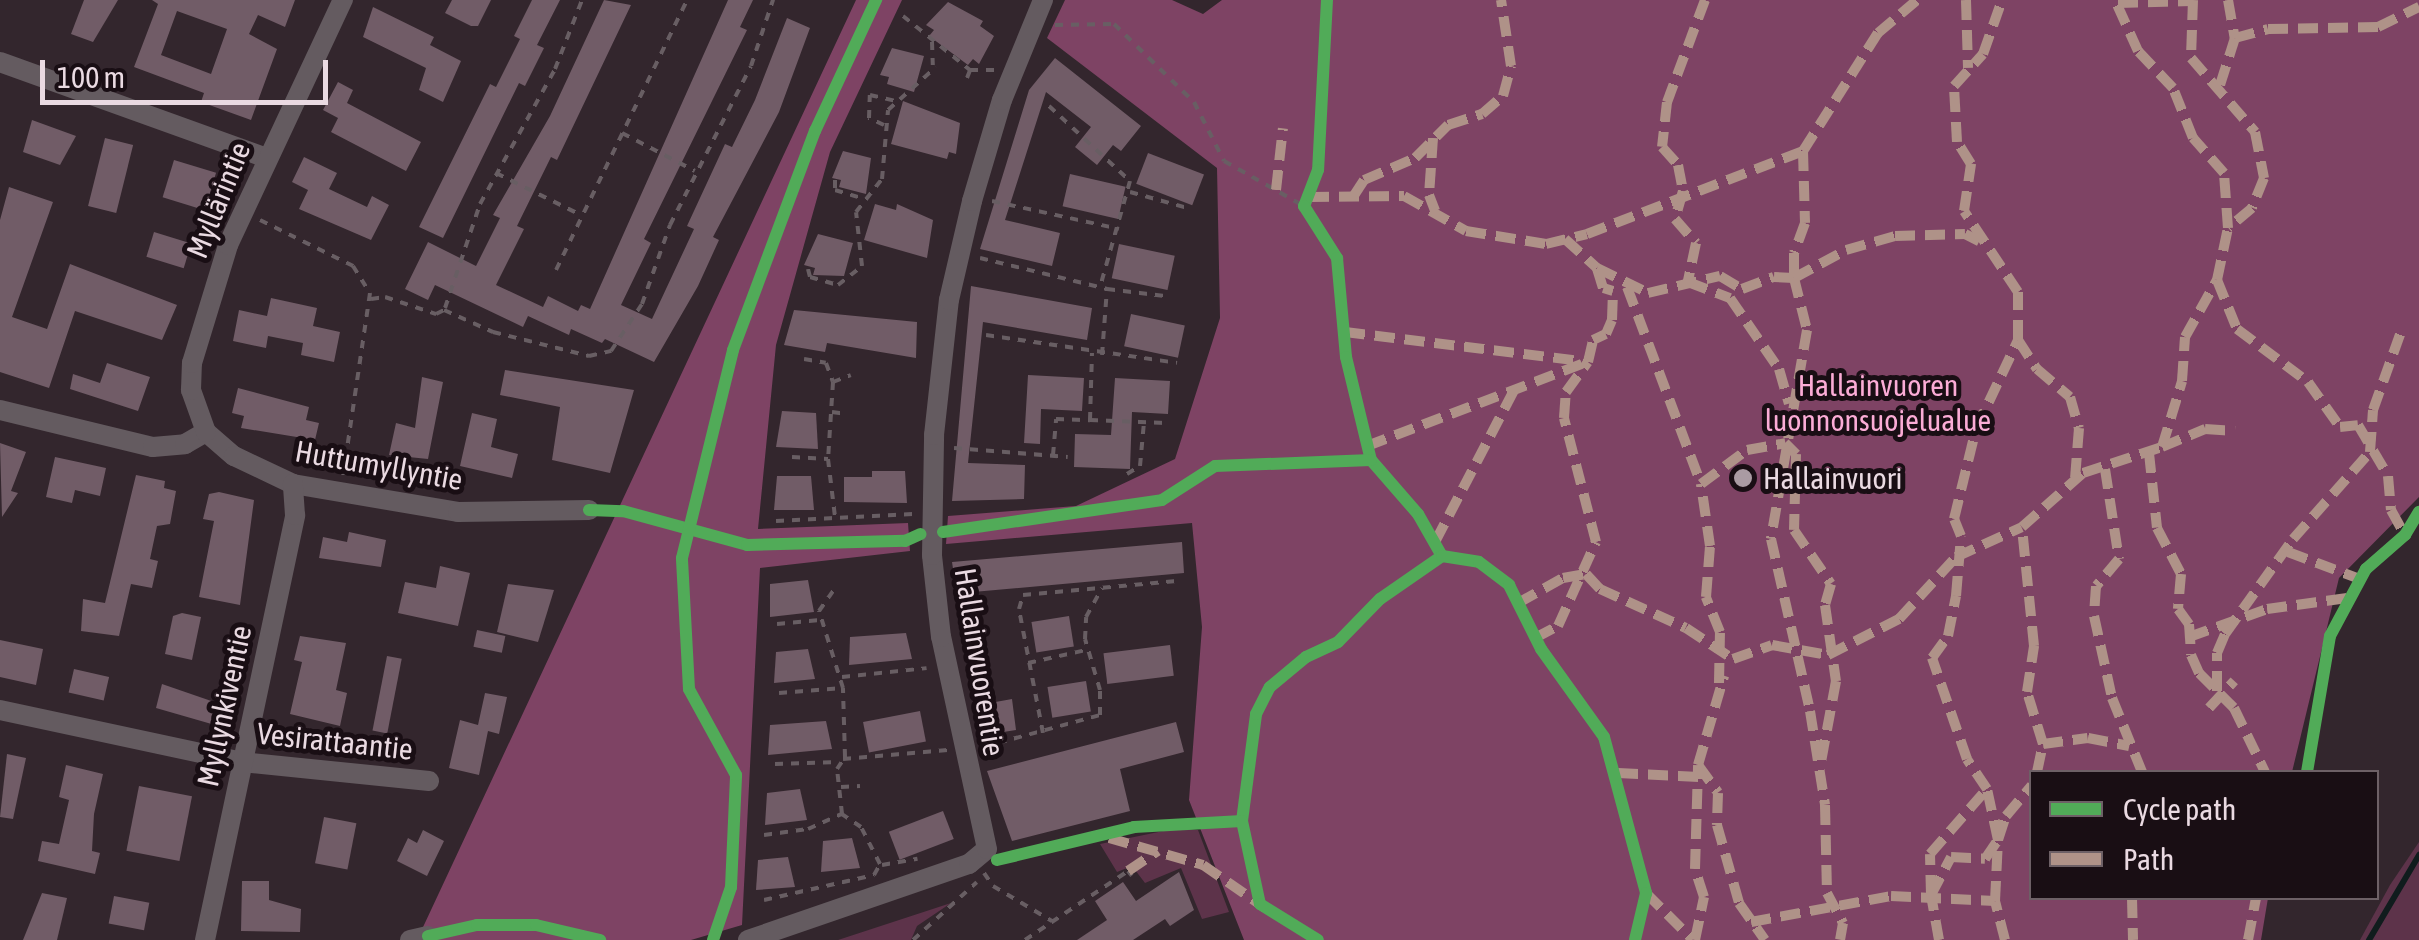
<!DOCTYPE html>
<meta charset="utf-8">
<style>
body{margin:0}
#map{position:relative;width:2419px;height:940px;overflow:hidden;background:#33262d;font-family:"Asap Condensed",sans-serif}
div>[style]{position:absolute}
.green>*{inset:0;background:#5d334a}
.forest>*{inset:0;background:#7e4364}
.stream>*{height:6px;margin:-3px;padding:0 3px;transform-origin:3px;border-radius:3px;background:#101c1d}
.building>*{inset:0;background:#715c67;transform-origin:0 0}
.path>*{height:4px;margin-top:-2px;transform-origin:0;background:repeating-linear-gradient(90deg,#685e63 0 8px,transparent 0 16px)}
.minor>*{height:20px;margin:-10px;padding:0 10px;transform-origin:10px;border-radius:10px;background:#645b60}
.quiet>*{height:10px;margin-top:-5px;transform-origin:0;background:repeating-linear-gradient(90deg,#af9288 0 20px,transparent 0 30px)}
.cycleway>*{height:12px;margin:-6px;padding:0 6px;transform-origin:6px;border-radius:6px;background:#51ab58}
.dots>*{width:28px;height:28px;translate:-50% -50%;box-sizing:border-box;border:5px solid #190e14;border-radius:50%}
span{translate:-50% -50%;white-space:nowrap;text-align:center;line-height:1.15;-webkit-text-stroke:10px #190e14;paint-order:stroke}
.street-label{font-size:30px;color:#eadae2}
.park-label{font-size:30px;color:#fbacd6}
.poi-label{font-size:30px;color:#eadae2}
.left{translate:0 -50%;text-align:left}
.legend{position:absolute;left:2029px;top:770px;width:350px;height:130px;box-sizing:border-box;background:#190e14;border:2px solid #6d6066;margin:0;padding:12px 18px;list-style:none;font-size:30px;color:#eadae2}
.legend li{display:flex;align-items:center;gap:20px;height:50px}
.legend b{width:50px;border:2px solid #6d6066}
.scale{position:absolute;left:40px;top:60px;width:288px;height:45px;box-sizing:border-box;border:5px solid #eadae2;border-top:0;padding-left:12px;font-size:30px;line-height:35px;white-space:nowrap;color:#eadae2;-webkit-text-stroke:8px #190e14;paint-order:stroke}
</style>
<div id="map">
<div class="green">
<i style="clip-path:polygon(1178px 828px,1198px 830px,1229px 912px,1202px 919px,1181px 868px,1145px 883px,1132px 866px,1117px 872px,1100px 844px)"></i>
<i style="clip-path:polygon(2419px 842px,2419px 940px,2360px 940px,2390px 885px)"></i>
<i style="clip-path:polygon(951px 903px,917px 926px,911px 940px,838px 940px)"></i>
</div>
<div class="forest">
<i style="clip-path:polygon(856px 0,902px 0,830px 152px,776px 345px,758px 529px,908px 523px,910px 551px,760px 568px,742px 925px,691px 940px,417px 940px)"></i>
<i style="clip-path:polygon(1065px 0,1172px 0,1203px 14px,1222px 0,2419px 0,2419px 497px,2339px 578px,2292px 772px,2032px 772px,2032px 898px,2268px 898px,2261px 940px,1244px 940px,1189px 800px,1202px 627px,1192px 523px,946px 544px,948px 516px,1076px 506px,1175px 459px,1220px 318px,1217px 168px,1047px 38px)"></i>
</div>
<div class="stream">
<i style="left:2369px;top:940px;width:99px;rotate:-59.5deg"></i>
</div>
<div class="building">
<i style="clip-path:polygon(84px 0,118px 0,93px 42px,71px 34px)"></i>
<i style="clip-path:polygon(evenodd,152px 0,295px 0,285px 27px,258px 15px,249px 34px,277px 49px,251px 120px,201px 102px,204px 93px,134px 67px,158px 4px,152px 0,177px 11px,227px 29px,211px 74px,161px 55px,177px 11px)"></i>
<i style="clip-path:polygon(452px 0,491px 0,478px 26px,471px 26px,445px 13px)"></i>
<i style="clip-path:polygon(532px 0,560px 0,537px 45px,544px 48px,525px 86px,519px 83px,443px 238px,419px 227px,490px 84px,496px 87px,520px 39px,514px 36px)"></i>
<i style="clip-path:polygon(604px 0,631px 5px,557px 160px,551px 157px,517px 226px,524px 229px,496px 285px,543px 307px,548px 296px,578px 311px,581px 305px,590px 309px,728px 0,753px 0,740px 27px,747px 30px,644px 239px,651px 243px,621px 305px,652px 319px,694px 229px,687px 226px,725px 144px,732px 147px,755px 100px,787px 18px,810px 28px,779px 112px,713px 237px,719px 240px,698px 286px,654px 362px,605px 339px,602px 343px,571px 329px,569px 335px,528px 316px,523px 327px,435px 285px,428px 300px,405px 289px,428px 242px,476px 266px,500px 218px,493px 215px,550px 116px)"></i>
<i style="clip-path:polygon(948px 2px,983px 21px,980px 26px,994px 36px,979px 64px,973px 59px,968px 65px,929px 36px,934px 30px,926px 25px)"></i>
<i style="clip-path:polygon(373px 7px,434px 37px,430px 45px,461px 61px,443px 102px,419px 90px,426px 68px,363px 37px)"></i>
<i style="clip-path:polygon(892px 48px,924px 56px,914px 92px,887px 84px,889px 77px,880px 75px)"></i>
<i style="clip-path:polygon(1055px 58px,1141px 126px,1121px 151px,1113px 145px,1097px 165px,1075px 147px,1091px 127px,1046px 92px,1005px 220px,1060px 233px,1052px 266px,980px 249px,1029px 90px)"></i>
<i style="clip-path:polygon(338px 82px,353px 90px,347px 103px,421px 142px,406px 171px,331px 132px,338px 118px,323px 110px)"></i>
<i style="clip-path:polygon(903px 101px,960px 123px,956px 154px,949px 152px,947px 159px,891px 144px)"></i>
<i style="clip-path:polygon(32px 120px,76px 136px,60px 165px,23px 152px)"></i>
<i style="left:105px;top:138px;width:29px;height:70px;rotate:14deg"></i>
<i style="clip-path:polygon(843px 151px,871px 158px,866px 194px,839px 187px,841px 180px,832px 178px)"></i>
<i style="left:1148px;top:153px;width:60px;height:33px;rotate:21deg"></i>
<i style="clip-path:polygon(304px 157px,337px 173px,329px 189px,367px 207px,372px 196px,389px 205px,371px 240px,299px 209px,308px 190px,292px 182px)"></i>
<i style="left:174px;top:160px;width:44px;height:39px;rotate:17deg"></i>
<i style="left:1070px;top:174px;width:57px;height:33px;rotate:13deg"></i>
<i style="clip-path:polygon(9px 187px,53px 202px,12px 317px,47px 329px,70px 264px,177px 305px,162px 340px,75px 311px,49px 388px,0 372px,0 220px)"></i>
<i style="clip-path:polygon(875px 204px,896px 210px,897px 204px,933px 220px,927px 258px,864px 240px)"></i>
<i style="left:154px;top:232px;width:39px;height:26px;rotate:17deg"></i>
<i style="clip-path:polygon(818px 234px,853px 243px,844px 276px,813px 275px,815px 268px,804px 265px)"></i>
<i style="left:1119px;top:244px;width:57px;height:35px;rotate:12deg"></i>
<i style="clip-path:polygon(971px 286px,1092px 308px,1087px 340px,983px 322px,968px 463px,1025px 465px,1024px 499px,952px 501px)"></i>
<i style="clip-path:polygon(271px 298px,317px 308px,313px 326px,340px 332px,334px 362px,301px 355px,303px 343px,268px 336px,266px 348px,233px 341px,239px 310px,267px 316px)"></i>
<i style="clip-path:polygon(794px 310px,917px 322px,916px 358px,827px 343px,825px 352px,784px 345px)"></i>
<i style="left:1131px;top:314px;width:55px;height:33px;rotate:12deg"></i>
<i style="clip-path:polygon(107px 363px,150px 377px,138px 411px,70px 389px,73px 374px,100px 383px)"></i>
<i style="clip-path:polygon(505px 370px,634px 390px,610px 473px,552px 460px,560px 407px,500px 395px)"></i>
<i style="clip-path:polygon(1028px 375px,1084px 378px,1082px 411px,1041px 409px,1040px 444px,1024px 443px)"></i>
<i style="clip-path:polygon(422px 377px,443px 382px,428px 459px,389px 455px,396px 423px,415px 428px)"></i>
<i style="clip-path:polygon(1115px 378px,1170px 381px,1168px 414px,1132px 412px,1130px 469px,1074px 467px,1075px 434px,1111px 435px)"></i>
<i style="clip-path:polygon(238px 388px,309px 407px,306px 420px,319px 423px,315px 440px,241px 428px,244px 416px,232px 413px)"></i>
<i style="clip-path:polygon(782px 411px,816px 413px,818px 449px,776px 447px)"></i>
<i style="clip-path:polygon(472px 413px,497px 419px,491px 447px,518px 454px,512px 478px,460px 466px)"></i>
<i style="clip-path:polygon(0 443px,26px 452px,11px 491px,18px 493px,2px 517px)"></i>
<i style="clip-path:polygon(55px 457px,106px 468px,100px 496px,75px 490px,72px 503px,46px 497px)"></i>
<i style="clip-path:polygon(872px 471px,905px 471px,907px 503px,844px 502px,844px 477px,872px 477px)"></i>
<i style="clip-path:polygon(136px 475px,165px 481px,164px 488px,176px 491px,170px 524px,157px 526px,150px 559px,158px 561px,152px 588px,131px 584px,119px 636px,81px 631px,83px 599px,105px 603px)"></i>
<i style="clip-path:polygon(777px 476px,811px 476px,814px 510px,774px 510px)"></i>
<i style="clip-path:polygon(219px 492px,254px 500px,240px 605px,199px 597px,214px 521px,203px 519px,209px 494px)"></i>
<i style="clip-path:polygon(349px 532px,386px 540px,381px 567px,319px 558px,323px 537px,347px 542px)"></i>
<i style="clip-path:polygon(1182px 542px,1184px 573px,973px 592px,990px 703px,1012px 699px,1016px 730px,978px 736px,952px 562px)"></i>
<i style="clip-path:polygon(440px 566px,470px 573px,458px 626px,398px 613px,405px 582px,436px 588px)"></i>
<i style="clip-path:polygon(808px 580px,814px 612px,770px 617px,770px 584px)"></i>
<i style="clip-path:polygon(508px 584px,554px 590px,538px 642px,497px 632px)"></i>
<i style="clip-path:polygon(182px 613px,201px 617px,192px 660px,165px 654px,173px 616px)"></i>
<i style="left:1069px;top:616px;width:31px;height:38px;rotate:81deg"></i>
<i style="left:477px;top:630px;width:29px;height:17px;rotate:12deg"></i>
<i style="clip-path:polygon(906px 633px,912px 659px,849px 665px,850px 637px)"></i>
<i style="clip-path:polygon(300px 636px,346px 643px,336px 690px,347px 693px,340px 726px,290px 714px,302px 662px,294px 660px)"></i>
<i style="clip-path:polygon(0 640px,43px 649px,36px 685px,0 677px)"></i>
<i style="left:1170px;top:645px;width:31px;height:67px;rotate:83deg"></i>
<i style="clip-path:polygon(808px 649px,815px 679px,774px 683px,776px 652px)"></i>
<i style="left:387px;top:656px;width:15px;height:76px;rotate:11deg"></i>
<i style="left:74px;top:669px;width:36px;height:24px;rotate:13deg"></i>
<i style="left:1086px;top:681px;width:31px;height:39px;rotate:81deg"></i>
<i style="clip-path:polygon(162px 684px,220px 704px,215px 725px,156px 708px)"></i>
<i style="clip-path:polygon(485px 693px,507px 697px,499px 734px,488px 731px,479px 775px,449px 768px,460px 720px,478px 725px)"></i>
<i style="left:920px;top:711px;width:31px;height:58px;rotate:79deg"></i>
<i style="clip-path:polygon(826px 721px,832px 749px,768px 755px,770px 725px)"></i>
<i style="clip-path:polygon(1176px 722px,1184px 752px,1120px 769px,1130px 811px,1012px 841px,987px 771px)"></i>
<i style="clip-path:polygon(7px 754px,26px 758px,13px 819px,0 817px)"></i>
<i style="clip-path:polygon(66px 765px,103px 774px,94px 814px,92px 851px,100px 853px,95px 874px,38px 861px,42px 841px,59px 844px,69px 800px,59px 797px)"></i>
<i style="left:139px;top:786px;width:54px;height:66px;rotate:11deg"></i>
<i style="clip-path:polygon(800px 789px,807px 820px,765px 825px,767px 793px)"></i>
<i style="left:943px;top:811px;width:30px;height:58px;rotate:69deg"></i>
<i style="left:324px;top:817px;width:33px;height:47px;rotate:11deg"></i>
<i style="clip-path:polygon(423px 830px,444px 841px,427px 876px,397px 861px,408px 838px,417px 843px)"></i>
<i style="clip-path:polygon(852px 838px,860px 868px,821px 872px,823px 841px)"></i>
<i style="clip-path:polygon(788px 857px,795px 887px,756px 890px,758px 860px)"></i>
<i style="clip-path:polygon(1179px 872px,1194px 910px,1170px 926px,1165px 919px,1133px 940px,1077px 940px,1107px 920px,1095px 901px,1123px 882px,1136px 901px)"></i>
<i style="clip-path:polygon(242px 881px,269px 881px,269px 900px,301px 909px,300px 932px,241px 931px)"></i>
<i style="clip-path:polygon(42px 893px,67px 898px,57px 940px,23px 940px)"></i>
<i style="left:114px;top:896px;width:36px;height:28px;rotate:11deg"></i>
</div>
<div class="path">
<i style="left:903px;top:16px;width:86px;rotate:38.9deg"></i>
<i style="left:1055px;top:25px;width:59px;rotate:-1deg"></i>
<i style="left:1114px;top:24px;width:112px;rotate:44.3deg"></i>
<i style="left:1194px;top:102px;width:66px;rotate:63deg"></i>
<i style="left:1224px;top:161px;width:92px;rotate:29.4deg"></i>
<i style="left:932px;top:42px;width:23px;rotate:88deg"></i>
<i style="left:967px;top:78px;width:9px;rotate:-69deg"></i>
<i style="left:970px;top:70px;width:25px"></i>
<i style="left:1049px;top:106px;width:110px;rotate:42.8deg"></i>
<i style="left:1130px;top:181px;width:110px;rotate:105.8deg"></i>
<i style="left:884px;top:125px;width:17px;rotate:-155deg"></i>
<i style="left:869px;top:118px;width:23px;rotate:-88deg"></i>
<i style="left:870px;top:95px;width:26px;rotate:13deg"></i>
<i style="left:622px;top:133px;width:82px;rotate:27.5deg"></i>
<i style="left:496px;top:173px;width:95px;rotate:26.3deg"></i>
<i style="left:835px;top:180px;width:10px;rotate:90deg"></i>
<i style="left:835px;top:190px;width:27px;rotate:17deg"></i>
<i style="left:1130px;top:192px;width:63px;rotate:15.6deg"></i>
<i style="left:992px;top:201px;width:130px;rotate:12.4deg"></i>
<i style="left:260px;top:220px;width:104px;rotate:26.3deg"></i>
<i style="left:353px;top:266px;width:32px;rotate:58deg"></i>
<i style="left:370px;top:293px;width:185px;rotate:98.4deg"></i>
<i style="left:980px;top:258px;width:131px;rotate:13.7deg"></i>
<i style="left:808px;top:269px;width:8px;rotate:76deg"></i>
<i style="left:810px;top:277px;width:29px;rotate:16deg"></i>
<i style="left:838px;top:285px;width:31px;rotate:-38deg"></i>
<i style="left:862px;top:266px;width:54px;rotate:-96.3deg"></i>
<i style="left:856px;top:212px;width:42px;rotate:-51.8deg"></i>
<i style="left:882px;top:179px;width:69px;rotate:-85deg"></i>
<i style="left:888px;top:110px;width:64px;rotate:-41.9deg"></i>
<i style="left:556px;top:270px;width:300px;rotate:-64.1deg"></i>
<i style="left:371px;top:299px;width:14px;rotate:-8deg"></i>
<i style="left:385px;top:297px;width:54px;rotate:18.4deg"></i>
<i style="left:436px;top:314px;width:9px;rotate:-27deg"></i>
<i style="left:444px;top:310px;width:54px;rotate:24.2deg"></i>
<i style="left:493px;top:332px;width:99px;rotate:14deg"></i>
<i style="left:589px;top:356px;width:23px;rotate:-13deg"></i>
<i style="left:611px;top:351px;width:56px;rotate:-56.6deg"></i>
<i style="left:642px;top:304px;width:84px;rotate:-70.5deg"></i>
<i style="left:670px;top:225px;width:178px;rotate:-63deg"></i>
<i style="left:751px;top:66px;width:70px;rotate:-71.6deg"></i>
<i style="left:445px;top:308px;width:110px;rotate:-71.4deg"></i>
<i style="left:480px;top:204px;width:154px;rotate:-60.9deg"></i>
<i style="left:555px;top:69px;width:74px;rotate:-68.6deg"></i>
<i style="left:986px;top:335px;width:193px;rotate:8.3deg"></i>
<i style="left:1102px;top:355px;width:66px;rotate:-85.7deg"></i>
<i style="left:1107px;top:289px;width:58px;rotate:6.9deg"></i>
<i style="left:804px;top:359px;width:22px;rotate:10deg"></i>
<i style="left:826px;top:363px;width:20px;rotate:70deg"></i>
<i style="left:833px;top:382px;width:19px;rotate:-21deg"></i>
<i style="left:833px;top:382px;width:77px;rotate:93.7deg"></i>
<i style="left:828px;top:459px;width:58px;rotate:83.1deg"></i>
<i style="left:832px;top:412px;width:15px;rotate:8deg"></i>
<i style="left:1090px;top:420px;width:76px;rotate:2.3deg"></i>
<i style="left:954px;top:448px;width:114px;rotate:4.5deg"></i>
<i style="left:1053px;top:455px;width:36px;rotate:-85deg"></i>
<i style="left:1056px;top:419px;width:34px;rotate:2deg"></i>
<i style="left:1090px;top:420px;width:67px;rotate:-88.3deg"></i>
<i style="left:792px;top:457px;width:36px;rotate:3deg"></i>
<i style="left:1127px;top:474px;width:15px;rotate:-32deg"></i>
<i style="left:1140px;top:466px;width:44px;rotate:-84.8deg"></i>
<i style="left:776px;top:521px;width:137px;rotate:-2.9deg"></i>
<i style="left:777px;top:624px;width:43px;rotate:-5.3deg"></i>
<i style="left:1028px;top:663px;width:59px;rotate:-12.6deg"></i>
<i style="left:842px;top:677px;width:85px;rotate:-6deg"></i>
<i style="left:779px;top:693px;width:64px;rotate:-4.5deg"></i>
<i style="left:1043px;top:733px;width:126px;rotate:-101deg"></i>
<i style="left:1019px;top:609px;width:15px;rotate:-74deg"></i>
<i style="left:1023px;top:595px;width:154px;rotate:-5.2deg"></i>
<i style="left:983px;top:747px;width:121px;rotate:-15.3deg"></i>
<i style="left:1100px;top:715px;width:25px;rotate:-90deg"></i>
<i style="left:1100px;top:690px;width:53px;rotate:-106.4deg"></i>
<i style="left:1085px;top:639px;width:22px;rotate:-87deg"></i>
<i style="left:1086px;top:617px;width:33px;rotate:-61deg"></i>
<i style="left:843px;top:759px;width:105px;rotate:-4.9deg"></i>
<i style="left:775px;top:764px;width:64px;rotate:-1.8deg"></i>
<i style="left:841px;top:787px;width:19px;rotate:-3deg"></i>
<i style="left:764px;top:835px;width:44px;rotate:-7.8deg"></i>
<i style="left:808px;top:829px;width:37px;rotate:-24deg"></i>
<i style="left:882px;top:865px;width:36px;rotate:-10deg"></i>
<i style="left:984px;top:873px;width:16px;rotate:55deg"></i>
<i style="left:993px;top:886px;width:69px;rotate:30.7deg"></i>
<i style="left:764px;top:900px;width:113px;rotate:-12.8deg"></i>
<i style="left:874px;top:875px;width:13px;rotate:-61deg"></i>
<i style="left:880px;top:864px;width:42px;rotate:-117.2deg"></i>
<i style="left:861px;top:827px;width:23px;rotate:-146deg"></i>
<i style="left:842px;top:814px;width:45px;rotate:-96.3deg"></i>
<i style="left:837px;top:769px;width:14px;rotate:-56deg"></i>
<i style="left:845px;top:757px;width:69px;rotate:-91.7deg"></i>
<i style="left:843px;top:688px;width:81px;rotate:-107.3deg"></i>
<i style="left:819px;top:611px;width:28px;rotate:-55deg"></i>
<i style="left:913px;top:940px;width:86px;rotate:-42.2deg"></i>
<i style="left:1025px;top:940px;width:124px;rotate:-33.8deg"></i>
<i style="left:1128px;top:871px;width:6px;rotate:51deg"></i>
</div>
<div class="minor">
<i style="left:0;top:62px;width:283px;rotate:19.8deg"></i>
<i style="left:0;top:410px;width:157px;rotate:13.6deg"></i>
<i style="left:153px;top:447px;width:32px;rotate:-5deg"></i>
<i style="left:185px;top:444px;width:24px;rotate:-30deg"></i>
<i style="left:206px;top:432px;width:37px;rotate:41deg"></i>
<i style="left:234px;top:456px;width:65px;rotate:25.4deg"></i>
<i style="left:293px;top:484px;width:167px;rotate:9.6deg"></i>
<i style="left:458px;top:512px;width:131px;rotate:-0.9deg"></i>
<i style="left:206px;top:432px;width:45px;rotate:-109.7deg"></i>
<i style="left:191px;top:390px;width:27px;rotate:-88deg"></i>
<i style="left:192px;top:363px;width:123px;rotate:-73deg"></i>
<i style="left:228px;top:245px;width:271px;rotate:-64.9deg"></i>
<i style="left:0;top:710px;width:248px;rotate:12.1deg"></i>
<i style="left:242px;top:762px;width:188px;rotate:5.8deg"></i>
<i style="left:205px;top:940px;width:434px;rotate:-78deg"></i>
<i style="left:295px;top:515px;width:31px;rotate:-94deg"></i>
<i style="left:410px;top:940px;width:18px;rotate:-13deg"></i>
<i style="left:748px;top:940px;width:234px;rotate:-19deg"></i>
<i style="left:969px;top:864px;width:23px;rotate:-40deg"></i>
<i style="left:987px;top:849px;width:217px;rotate:-102.2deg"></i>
<i style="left:941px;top:637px;width:82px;rotate:-96.3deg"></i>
<i style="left:932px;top:555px;width:120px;rotate:-89deg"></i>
<i style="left:934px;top:435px;width:136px;rotate:-83.7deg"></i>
<i style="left:949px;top:300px;width:102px;rotate:-76.9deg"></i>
<i style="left:972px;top:201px;width:105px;rotate:-73.5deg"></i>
<i style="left:1002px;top:100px;width:108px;rotate:-67.7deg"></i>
</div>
<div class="quiet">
<i style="left:1705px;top:0;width:109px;rotate:110.4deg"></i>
<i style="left:1667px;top:102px;width:45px;rotate:96.3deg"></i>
<i style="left:1662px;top:147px;width:24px;rotate:48deg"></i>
<i style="left:1678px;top:165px;width:26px;rotate:79deg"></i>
<i style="left:1683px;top:191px;width:29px;rotate:106deg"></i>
<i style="left:1675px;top:219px;width:32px;rotate:49deg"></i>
<i style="left:1696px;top:243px;width:40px;rotate:102deg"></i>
<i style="left:1688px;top:282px;width:45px;rotate:20.9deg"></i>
<i style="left:1730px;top:298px;width:86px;rotate:55.4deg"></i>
<i style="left:1779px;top:369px;width:36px;rotate:74deg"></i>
<i style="left:1966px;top:0;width:68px;rotate:88.3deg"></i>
<i style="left:2193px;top:0;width:58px;rotate:92deg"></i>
<i style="left:2191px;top:58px;width:98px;rotate:49.1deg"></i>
<i style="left:2255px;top:132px;width:47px;rotate:78.9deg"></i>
<i style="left:2264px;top:178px;width:32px;rotate:112deg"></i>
<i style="left:2252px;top:208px;width:31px;rotate:140deg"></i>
<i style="left:2228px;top:0;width:39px;rotate:80deg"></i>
<i style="left:2118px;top:3px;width:74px;rotate:-1.5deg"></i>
<i style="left:2220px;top:85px;width:49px;rotate:-72.3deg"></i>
<i style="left:2235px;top:38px;width:34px;rotate:-15deg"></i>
<i style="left:2268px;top:29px;width:110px;rotate:-1deg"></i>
<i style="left:2378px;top:27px;width:46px;rotate:-26deg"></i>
<i style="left:1433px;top:138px;width:57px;rotate:94deg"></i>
<i style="left:1429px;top:195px;width:17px;rotate:69deg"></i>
<i style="left:1803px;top:151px;width:72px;rotate:88.4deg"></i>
<i style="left:1805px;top:223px;width:32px;rotate:110deg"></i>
<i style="left:1794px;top:253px;width:25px;rotate:90deg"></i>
<i style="left:1794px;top:278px;width:54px;rotate:76deg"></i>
<i style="left:1807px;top:330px;width:212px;rotate:99.8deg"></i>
<i style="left:1771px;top:539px;width:176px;rotate:77.2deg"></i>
<i style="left:1810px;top:711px;width:95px;rotate:80.9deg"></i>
<i style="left:1825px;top:805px;width:88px;rotate:88.7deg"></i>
<i style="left:1827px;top:893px;width:34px;rotate:62deg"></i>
<i style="left:1843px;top:923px;width:17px;rotate:100deg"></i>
<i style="left:1276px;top:190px;width:62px;rotate:-83.6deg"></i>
<i style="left:1309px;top:197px;width:95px;rotate:-0.6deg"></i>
<i style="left:1404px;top:196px;width:71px;rotate:29.4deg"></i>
<i style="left:1466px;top:231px;width:81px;rotate:9.2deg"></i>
<i style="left:1546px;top:244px;width:42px;rotate:-13.7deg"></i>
<i style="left:1587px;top:234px;width:231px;rotate:-21deg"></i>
<i style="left:1803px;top:151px;width:140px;rotate:-57.6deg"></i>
<i style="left:1878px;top:33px;width:51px;rotate:-40.2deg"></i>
<i style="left:1353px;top:197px;width:20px;rotate:-57deg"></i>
<i style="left:1364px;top:180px;width:56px;rotate:-23.3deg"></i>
<i style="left:1415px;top:158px;width:47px;rotate:-45deg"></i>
<i style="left:1448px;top:125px;width:36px;rotate:-18deg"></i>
<i style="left:1482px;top:114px;width:28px;rotate:-41deg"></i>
<i style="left:1503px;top:96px;width:31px;rotate:-75deg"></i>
<i style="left:1511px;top:66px;width:67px;rotate:-98.6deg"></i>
<i style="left:1565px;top:239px;width:43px;rotate:42.2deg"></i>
<i style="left:1597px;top:268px;width:57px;rotate:26.1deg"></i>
<i style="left:1648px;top:293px;width:74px;rotate:-13.3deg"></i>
<i style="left:1720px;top:276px;width:26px;rotate:31deg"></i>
<i style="left:1742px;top:289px;width:34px;rotate:-21deg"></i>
<i style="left:1774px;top:277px;width:20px;rotate:3deg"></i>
<i style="left:1794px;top:278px;width:59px;rotate:-28.3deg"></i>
<i style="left:1846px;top:250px;width:51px;rotate:-15.9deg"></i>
<i style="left:1895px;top:236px;width:70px;rotate:-1.6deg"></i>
<i style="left:1965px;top:234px;width:16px;rotate:27deg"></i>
<i style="left:2217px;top:280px;width:53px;rotate:67.8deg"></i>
<i style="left:2237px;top:329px;width:89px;rotate:36.7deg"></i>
<i style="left:2308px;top:382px;width:55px;rotate:54.6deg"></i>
<i style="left:2340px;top:427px;width:18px;rotate:-6deg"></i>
<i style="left:2358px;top:425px;width:59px;rotate:59.5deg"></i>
<i style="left:2388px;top:476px;width:34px;rotate:85deg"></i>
<i style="left:2391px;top:510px;width:29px;rotate:61deg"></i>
<i style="left:1627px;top:287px;width:210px;rotate:69.4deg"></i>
<i style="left:1345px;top:332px;width:245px;rotate:7deg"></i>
<i style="left:2018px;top:340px;width:35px;rotate:57deg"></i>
<i style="left:2037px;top:369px;width:43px;rotate:40.3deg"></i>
<i style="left:2070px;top:397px;width:32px;rotate:74deg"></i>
<i style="left:2079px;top:428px;width:51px;rotate:94.5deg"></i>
<i style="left:1367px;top:446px;width:230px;rotate:-20.9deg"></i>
<i style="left:2162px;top:447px;width:47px;rotate:-22.7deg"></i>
<i style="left:2205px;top:429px;width:30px;rotate:4deg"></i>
<i style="left:2149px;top:453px;width:75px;rotate:83.9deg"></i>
<i style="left:2157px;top:528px;width:52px;rotate:62.4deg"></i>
<i style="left:2181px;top:574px;width:35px;rotate:95deg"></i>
<i style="left:2178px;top:609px;width:19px;rotate:54deg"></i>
<i style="left:2189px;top:624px;width:31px;rotate:86deg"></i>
<i style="left:2191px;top:655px;width:20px;rotate:66deg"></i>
<i style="left:2199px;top:673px;width:49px;rotate:45deg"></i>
<i style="left:2234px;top:708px;width:71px;rotate:64.2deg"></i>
<i style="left:2105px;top:469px;width:91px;rotate:81.2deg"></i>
<i style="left:2119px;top:559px;width:35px;rotate:130deg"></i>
<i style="left:2096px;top:586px;width:30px;rotate:94deg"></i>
<i style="left:2094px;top:616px;width:84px;rotate:77.6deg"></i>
<i style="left:2112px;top:698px;width:80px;rotate:67.9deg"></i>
<i style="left:1435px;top:542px;width:171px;rotate:-62.5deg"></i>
<i style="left:2288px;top:552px;width:77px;rotate:20.6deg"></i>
<i style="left:1518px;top:603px;width:51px;rotate:-29.1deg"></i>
<i style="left:1563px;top:578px;width:23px;rotate:-10deg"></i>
<i style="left:1586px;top:574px;width:21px;rotate:47deg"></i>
<i style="left:1600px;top:589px;width:94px;rotate:24.4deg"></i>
<i style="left:1686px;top:628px;width:56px;rotate:33.4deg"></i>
<i style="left:1733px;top:659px;width:41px;rotate:-19.7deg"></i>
<i style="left:1772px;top:645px;width:57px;rotate:10.1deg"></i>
<i style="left:1828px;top:655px;width:80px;rotate:-26.9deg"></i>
<i style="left:1899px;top:619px;width:84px;rotate:-47.4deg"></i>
<i style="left:1956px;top:557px;width:72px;rotate:-24.4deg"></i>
<i style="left:2189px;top:637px;width:83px;rotate:-19.7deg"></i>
<i style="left:2267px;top:609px;width:81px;rotate:-7.8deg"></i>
<i style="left:1535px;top:638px;width:26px;rotate:-28deg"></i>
<i style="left:1558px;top:626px;width:92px;rotate:-65.7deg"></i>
<i style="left:1596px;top:542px;width:128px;rotate:-104.5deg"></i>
<i style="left:1564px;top:418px;width:26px;rotate:-86deg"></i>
<i style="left:1566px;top:392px;width:37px;rotate:-54deg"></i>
<i style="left:1588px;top:362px;width:23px;rotate:-77deg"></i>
<i style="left:1593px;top:340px;width:14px;rotate:-25deg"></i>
<i style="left:1606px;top:334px;width:15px;rotate:-67deg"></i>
<i style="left:1612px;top:320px;width:29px;rotate:-88deg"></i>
<i style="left:1613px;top:291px;width:10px;rotate:-163deg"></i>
<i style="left:1603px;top:288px;width:21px;rotate:-107deg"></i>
<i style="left:1719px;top:683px;width:51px;rotate:-88.9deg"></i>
<i style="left:1720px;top:632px;width:38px;rotate:-112deg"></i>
<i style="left:1706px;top:597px;width:51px;rotate:-85.5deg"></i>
<i style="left:1710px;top:546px;width:63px;rotate:-98.3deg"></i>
<i style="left:1701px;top:484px;width:57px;rotate:-36.5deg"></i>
<i style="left:1747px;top:450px;width:39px;rotate:-10deg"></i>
<i style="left:1785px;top:443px;width:16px;rotate:45deg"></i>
<i style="left:1796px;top:454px;width:76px;rotate:91.5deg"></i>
<i style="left:1794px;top:530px;width:65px;rotate:55.6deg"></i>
<i style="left:1831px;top:584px;width:22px;rotate:106deg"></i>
<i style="left:1825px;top:605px;width:77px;rotate:81.8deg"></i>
<i style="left:1836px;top:681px;width:82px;rotate:100.5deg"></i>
<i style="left:2217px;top:691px;width:38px;rotate:-90deg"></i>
<i style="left:2217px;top:653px;width:21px;rotate:-67deg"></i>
<i style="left:2225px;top:634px;width:117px;rotate:-54.4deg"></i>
<i style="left:2293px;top:539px;width:116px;rotate:-48.5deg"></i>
<i style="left:2370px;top:452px;width:42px;rotate:-85.9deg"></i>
<i style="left:2373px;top:410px;width:86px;rotate:-70.3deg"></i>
<i style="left:2209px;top:708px;width:37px;rotate:-47deg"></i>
<i style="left:2043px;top:744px;width:45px;rotate:-7.6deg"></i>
<i style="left:2088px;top:738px;width:42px;rotate:11deg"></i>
<i style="left:1698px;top:765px;width:34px;rotate:54deg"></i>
<i style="left:1718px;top:793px;width:32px;rotate:92deg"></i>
<i style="left:1717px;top:825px;width:81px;rotate:74.2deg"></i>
<i style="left:1739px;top:903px;width:45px;rotate:54.9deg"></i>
<i style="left:2037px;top:772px;width:29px;rotate:-78deg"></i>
<i style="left:2043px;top:744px;width:54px;rotate:-107.1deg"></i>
<i style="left:2027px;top:692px;width:47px;rotate:-81.3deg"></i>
<i style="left:2034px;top:646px;width:120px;rotate:-95.8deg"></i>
<i style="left:2022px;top:527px;width:81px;rotate:-41.5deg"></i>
<i style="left:2083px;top:473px;width:83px;rotate:-18.2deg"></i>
<i style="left:2162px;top:447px;width:69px;rotate:-73.1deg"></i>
<i style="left:2182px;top:381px;width:44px;rotate:-86.1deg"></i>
<i style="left:2185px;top:337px;width:65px;rotate:-60.7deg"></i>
<i style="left:2217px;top:280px;width:53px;rotate:-78.1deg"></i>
<i style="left:2228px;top:228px;width:55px;rotate:-94.2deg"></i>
<i style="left:2224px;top:173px;width:47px;rotate:-131.5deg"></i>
<i style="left:2193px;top:138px;width:54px;rotate:-111.8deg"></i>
<i style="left:2173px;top:88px;width:51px;rotate:-133.4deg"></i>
<i style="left:2138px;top:51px;width:56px;rotate:-114.3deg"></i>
<i style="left:1618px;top:773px;width:81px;rotate:2.8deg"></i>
<i style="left:1109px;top:838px;width:98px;rotate:16deg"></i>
<i style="left:1203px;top:865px;width:75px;rotate:34.7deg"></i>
<i style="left:1128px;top:871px;width:36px;rotate:-34deg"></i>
<i style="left:1646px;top:893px;width:66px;rotate:45deg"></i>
<i style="left:1931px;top:895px;width:41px;rotate:-91.4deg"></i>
<i style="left:1930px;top:854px;width:86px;rotate:-48.8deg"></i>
<i style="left:2132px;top:898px;width:42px;rotate:88.6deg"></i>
<i style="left:1751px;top:922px;width:142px;rotate:-10.5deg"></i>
<i style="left:1891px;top:896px;width:104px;rotate:2.8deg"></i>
<i style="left:1695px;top:940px;width:44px;rotate:-78.2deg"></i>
<i style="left:1704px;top:897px;width:29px;rotate:-108deg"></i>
<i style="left:1695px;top:869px;width:104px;rotate:-88.3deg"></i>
<i style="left:1698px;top:765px;width:93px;rotate:-73.7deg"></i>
<i style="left:1939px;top:940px;width:46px;rotate:-100.1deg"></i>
<i style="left:1931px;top:895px;width:43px;rotate:-62.2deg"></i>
<i style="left:1951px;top:857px;width:34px;rotate:3deg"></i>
<i style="left:1985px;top:859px;width:23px;rotate:-56deg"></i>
<i style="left:1998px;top:840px;width:52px;rotate:-102.2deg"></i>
<i style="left:1987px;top:789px;width:36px;rotate:-124deg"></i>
<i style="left:1967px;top:759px;width:107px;rotate:-109.1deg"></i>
<i style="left:1932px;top:658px;width:27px;rotate:-54deg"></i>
<i style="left:1948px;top:636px;width:41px;rotate:-78.7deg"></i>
<i style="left:1956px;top:596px;width:60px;rotate:-85.2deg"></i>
<i style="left:1961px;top:536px;width:18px;rotate:-112deg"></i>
<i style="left:1954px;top:519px;width:93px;rotate:-76.3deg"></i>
<i style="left:1976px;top:429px;width:98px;rotate:-64.7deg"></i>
<i style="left:2018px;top:340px;width:48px;rotate:-90deg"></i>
<i style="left:2018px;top:292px;width:97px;rotate:-123.7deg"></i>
<i style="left:1964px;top:211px;width:48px;rotate:-81.5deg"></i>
<i style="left:1971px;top:164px;width:26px;rotate:-122deg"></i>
<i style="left:1957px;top:142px;width:56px;rotate:-93.1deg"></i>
<i style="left:1954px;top:86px;width:43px;rotate:-47.8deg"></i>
<i style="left:1983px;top:54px;width:57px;rotate:-70.6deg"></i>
<i style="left:2005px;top:940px;width:40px;rotate:-104.4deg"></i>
<i style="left:1995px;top:901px;width:61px;rotate:-87.2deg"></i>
<i style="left:1998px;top:840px;width:25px;rotate:-72deg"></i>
<i style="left:2006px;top:816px;width:40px;rotate:-50deg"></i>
<i style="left:2248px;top:940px;width:43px;rotate:-79.2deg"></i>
</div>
<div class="cycleway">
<i style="left:1327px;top:0;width:170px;rotate:93deg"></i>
<i style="left:1318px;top:170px;width:39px;rotate:111deg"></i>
<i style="left:1304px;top:206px;width:62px;rotate:57.6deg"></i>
<i style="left:1337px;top:258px;width:99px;rotate:84.8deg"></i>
<i style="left:1346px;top:357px;width:106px;rotate:76.4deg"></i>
<i style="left:1371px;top:460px;width:72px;rotate:49deg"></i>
<i style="left:1418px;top:514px;width:48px;rotate:60.3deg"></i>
<i style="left:589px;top:510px;width:34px;rotate:2deg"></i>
<i style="left:623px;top:511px;width:129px;rotate:15.3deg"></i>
<i style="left:747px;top:545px;width:158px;rotate:-1.5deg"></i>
<i style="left:905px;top:541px;width:17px;rotate:-24deg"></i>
<i style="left:943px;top:532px;width:221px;rotate:-8.3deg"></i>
<i style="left:1162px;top:500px;width:63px;rotate:-32.7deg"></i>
<i style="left:1215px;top:466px;width:156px;rotate:-2.2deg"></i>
<i style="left:2307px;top:772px;width:138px;rotate:-80.4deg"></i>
<i style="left:2330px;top:636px;width:76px;rotate:-61.8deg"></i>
<i style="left:2366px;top:569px;width:52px;rotate:-41.1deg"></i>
<i style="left:2405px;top:535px;width:27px;rotate:-59deg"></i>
<i style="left:1242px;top:821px;width:108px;rotate:-82.5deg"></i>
<i style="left:1256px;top:714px;width:30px;rotate:-63deg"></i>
<i style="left:1270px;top:687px;width:47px;rotate:-39.8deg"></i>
<i style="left:1306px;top:657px;width:35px;rotate:-25deg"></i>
<i style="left:1338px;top:642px;width:60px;rotate:-45.7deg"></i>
<i style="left:1380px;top:599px;width:75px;rotate:-34.7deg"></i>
<i style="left:1442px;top:556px;width:37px;rotate:9deg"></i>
<i style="left:1479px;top:562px;width:38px;rotate:37deg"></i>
<i style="left:1509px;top:585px;width:72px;rotate:63.4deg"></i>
<i style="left:1541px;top:649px;width:108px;rotate:54.4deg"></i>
<i style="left:1604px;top:737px;width:162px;rotate:74.9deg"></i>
<i style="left:1646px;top:893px;width:48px;rotate:103.2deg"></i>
<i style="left:997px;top:860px;width:141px;rotate:-13.5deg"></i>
<i style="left:1134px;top:827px;width:108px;rotate:-3.2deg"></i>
<i style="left:1242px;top:821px;width:85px;rotate:77.8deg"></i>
<i style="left:1260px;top:904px;width:68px;rotate:31.8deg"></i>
<i style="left:428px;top:936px;width:50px;rotate:-12.7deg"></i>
<i style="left:477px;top:925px;width:59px"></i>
<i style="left:536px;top:925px;width:66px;rotate:13.2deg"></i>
<i style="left:713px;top:940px;width:56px;rotate:-71.2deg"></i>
<i style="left:731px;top:887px;width:112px;rotate:-87.4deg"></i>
<i style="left:736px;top:775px;width:98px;rotate:-118.7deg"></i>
<i style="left:689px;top:689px;width:131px;rotate:-93.1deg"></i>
<i style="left:682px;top:558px;width:214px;rotate:-76.2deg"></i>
<i style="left:733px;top:350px;width:234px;rotate:-69.5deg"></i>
<i style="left:815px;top:131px;width:145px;rotate:-65deg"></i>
</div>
<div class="dots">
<i style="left:1743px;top:478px;background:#aa9ba3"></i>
</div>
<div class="street-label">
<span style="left:218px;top:200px;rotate:-68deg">Myllärintie</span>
<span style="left:379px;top:465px;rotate:10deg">Huttumyllyntie</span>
<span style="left:980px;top:662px;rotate:81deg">Hallainvuorentie</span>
<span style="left:224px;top:706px;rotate:-78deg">Myllynkiventie</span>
<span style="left:335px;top:741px;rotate:6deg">Vesirattaantie</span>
</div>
<div class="park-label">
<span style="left:1878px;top:402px">Hallainvuoren<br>luonnonsuojelualue</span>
</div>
<div class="poi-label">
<span class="left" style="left:1763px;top:478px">Hallainvuori</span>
</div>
<ul class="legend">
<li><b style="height:12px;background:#51ab58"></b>Cycle path</li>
<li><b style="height:12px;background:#af9288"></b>Path</li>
</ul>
<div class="scale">100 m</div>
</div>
